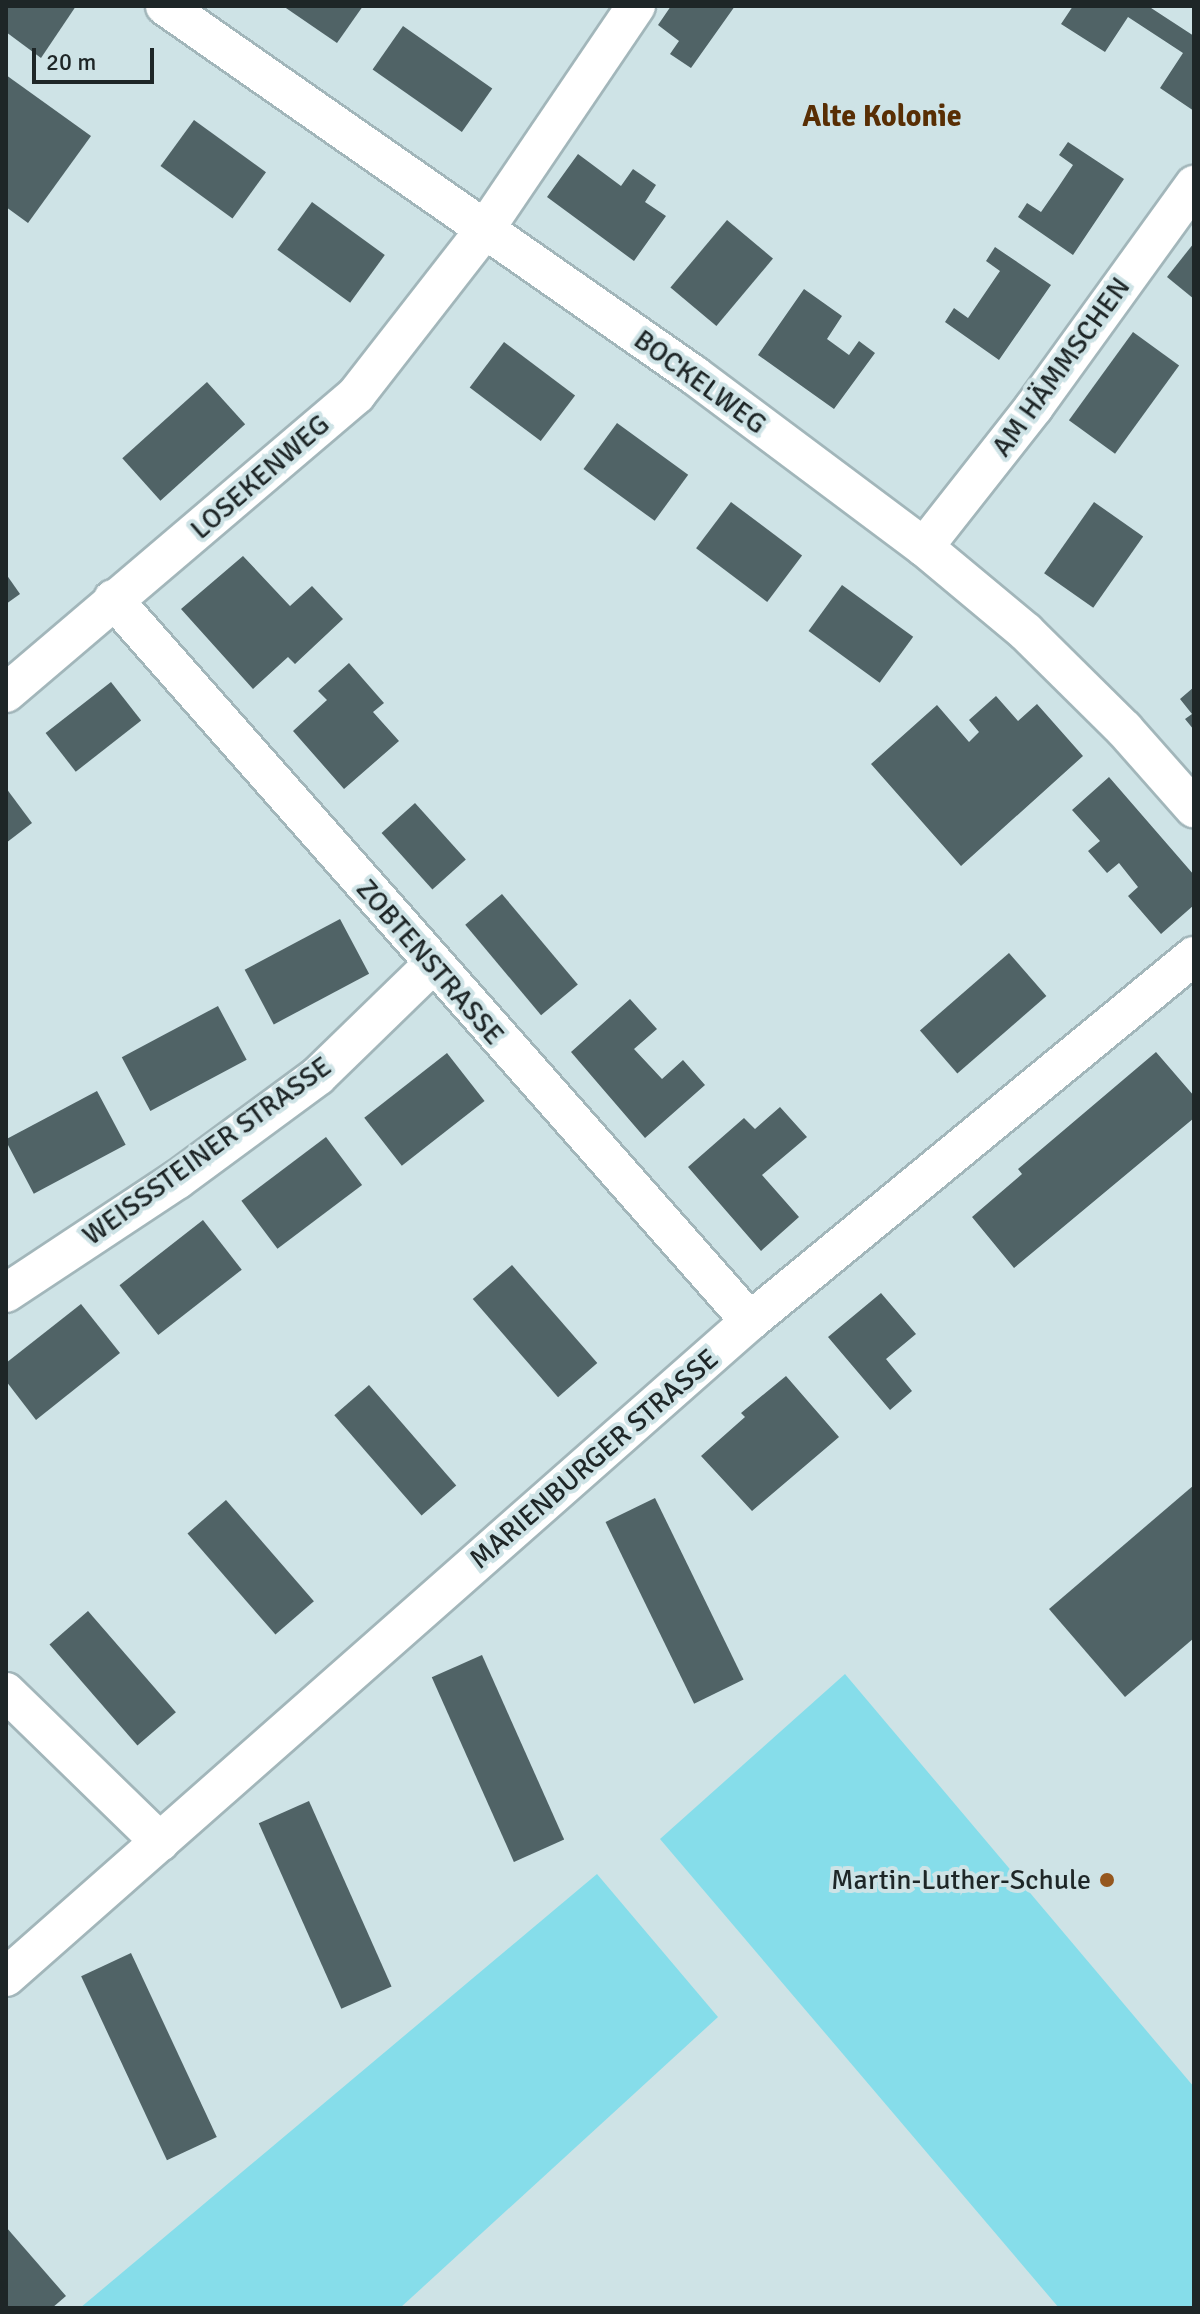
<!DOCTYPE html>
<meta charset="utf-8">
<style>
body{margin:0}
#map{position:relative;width:1200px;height:2314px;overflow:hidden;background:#cee3e6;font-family:Signika,sans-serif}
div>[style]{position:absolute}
.green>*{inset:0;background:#86ddea}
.building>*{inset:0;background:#506366;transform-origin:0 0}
.roads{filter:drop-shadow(2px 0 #a2b6ba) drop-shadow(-2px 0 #a2b6ba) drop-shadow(0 2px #a2b6ba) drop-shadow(0 -2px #a2b6ba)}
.minor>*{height:38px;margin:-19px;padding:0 19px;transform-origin:19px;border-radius:19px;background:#fff}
.dots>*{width:22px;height:22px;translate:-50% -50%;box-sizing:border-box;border:4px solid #cee3e6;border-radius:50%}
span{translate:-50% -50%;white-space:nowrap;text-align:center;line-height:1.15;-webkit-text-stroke:8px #cee3e6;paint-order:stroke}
.street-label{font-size:28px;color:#1e2627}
.poi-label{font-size:28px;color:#1e2627}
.right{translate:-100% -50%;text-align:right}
.neighbourhood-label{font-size:30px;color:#582e04;font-weight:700}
.frame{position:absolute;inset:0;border:8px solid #1e2627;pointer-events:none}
.scale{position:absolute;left:32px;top:48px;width:122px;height:36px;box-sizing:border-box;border:4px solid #1e2627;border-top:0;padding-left:10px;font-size:24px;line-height:28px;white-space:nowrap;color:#1e2627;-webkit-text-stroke:6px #cee3e6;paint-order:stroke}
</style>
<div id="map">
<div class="green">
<i style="clip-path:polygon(845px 1674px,1194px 2087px,1194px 2308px,1059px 2308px,660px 1839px)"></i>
<i style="clip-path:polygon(597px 1874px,718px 2017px,400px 2308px,80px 2308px)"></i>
</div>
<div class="building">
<i style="clip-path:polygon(6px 6px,76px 6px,41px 58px,6px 32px)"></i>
<i style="clip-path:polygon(283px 6px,363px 6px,337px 43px)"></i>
<i style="clip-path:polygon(671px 6px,735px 6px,691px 68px,670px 54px,679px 41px,658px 25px)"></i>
<i style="clip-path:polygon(1073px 6px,1148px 6px,1194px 36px,1194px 111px,1160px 88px,1183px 53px,1128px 17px,1105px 52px,1061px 24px)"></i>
<i style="left:403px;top:26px;width:109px;height:53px;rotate:35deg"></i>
<i style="clip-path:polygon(6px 75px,91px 136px,28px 223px,6px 207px)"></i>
<i style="left:194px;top:120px;width:89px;height:57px;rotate:36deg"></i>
<i style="clip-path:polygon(1068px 142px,1124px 179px,1073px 255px,1018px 217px,1027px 203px,1041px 212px,1057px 189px,1073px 165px,1059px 155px)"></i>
<i style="clip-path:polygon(578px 154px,621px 186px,633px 169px,656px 185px,645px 202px,666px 216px,634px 261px,547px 197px)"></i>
<i style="left:312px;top:202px;width:90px;height:59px;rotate:36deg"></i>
<i style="left:727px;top:220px;width:60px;height:88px;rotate:40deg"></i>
<i style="clip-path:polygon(1194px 243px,1194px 299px,1167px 277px)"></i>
<i style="clip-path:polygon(995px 247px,1051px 285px,999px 360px,945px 322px,954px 308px,968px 318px,1000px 271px,986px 261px)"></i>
<i style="clip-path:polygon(804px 289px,842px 316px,827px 339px,849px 355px,859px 341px,875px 353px,834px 409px,758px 355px)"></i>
<i style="left:1133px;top:332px;width:57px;height:109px;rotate:36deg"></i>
<i style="left:504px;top:342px;width:89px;height:57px;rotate:37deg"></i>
<i style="left:207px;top:382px;width:57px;height:114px;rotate:48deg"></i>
<i style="left:617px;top:423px;width:88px;height:57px;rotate:36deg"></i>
<i style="left:731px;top:502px;width:89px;height:58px;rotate:37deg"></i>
<i style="left:1094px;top:502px;width:60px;height:87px;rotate:35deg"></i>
<i style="clip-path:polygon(243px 556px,290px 606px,312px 586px,343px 619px,295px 664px,288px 657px,253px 689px,181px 609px)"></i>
<i style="clip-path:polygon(6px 574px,20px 594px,6px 604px)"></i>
<i style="left:842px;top:585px;width:88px;height:57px;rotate:36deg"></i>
<i style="clip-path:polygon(349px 663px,384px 703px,373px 712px,399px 741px,344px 789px,293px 731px,327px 700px,318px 691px)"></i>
<i style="left:111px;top:682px;width:49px;height:83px;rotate:52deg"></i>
<i style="clip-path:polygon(1194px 687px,1194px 730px,1185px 719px,1192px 714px,1180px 699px)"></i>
<i style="clip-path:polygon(996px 696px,1018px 721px,1037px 704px,1083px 756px,961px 866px,871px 764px,937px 705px,969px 742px,979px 732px,969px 720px)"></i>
<i style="clip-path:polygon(1109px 777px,1194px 875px,1194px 905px,1161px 934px,1128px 896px,1138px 887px,1119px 863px,1107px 873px,1088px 851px,1100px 841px,1072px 810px)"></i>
<i style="clip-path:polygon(6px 788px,32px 823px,6px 843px)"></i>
<i style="left:415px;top:803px;width:76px;height:45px;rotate:48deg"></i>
<i style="left:502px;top:894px;width:118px;height:48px;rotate:50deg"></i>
<i style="left:340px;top:919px;width:62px;height:108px;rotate:62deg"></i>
<i style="left:1009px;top:953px;width:57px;height:118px;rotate:49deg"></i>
<i style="clip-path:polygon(630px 999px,657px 1029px,634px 1049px,662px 1079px,683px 1060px,705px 1085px,645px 1138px,571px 1052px)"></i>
<i style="left:218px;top:1006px;width:61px;height:109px;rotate:62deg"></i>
<i style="clip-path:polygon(1156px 1052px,1194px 1096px,1194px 1118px,1014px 1268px,972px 1217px,1022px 1174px,1018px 1169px)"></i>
<i style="left:447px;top:1053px;width:61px;height:105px;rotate:52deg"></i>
<i style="left:97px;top:1091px;width:61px;height:104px;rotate:62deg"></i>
<i style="clip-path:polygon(780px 1107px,807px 1137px,762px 1175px,799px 1217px,761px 1251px,688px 1167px,744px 1118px,755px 1129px)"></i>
<i style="left:326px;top:1137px;width:60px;height:106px;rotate:53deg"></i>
<i style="left:203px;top:1220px;width:63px;height:106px;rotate:52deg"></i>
<i style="left:512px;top:1265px;width:130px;height:52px;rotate:49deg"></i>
<i style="clip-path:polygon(881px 1293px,916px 1334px,886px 1359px,912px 1391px,890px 1410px,828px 1337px)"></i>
<i style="clip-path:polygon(81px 1304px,120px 1353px,36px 1420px,6px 1381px,6px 1363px)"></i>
<i style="clip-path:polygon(786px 1376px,839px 1437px,752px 1511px,701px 1456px,745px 1417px,741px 1413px)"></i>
<i style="left:369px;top:1385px;width:133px;height:46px;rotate:49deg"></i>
<i style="clip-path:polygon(1194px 1485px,1194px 1638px,1125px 1697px,1049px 1609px)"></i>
<i style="left:655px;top:1498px;width:202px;height:55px;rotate:64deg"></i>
<i style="left:226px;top:1500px;width:134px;height:51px;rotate:49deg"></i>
<i style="left:88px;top:1611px;width:134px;height:51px;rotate:49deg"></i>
<i style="left:482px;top:1655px;width:202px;height:55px;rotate:66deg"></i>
<i style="left:309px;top:1801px;width:203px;height:55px;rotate:66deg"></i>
<i style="left:131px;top:1953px;width:203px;height:55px;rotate:65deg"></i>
<i style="clip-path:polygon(6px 2227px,66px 2296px,52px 2308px,6px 2308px)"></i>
</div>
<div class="roads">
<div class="minor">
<i style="left:165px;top:6px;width:645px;rotate:34.9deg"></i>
<i style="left:694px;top:375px;width:287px;rotate:36.8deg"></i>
<i style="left:924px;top:547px;width:133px;rotate:39.8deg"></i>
<i style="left:1026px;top:632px;width:138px;rotate:44.7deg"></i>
<i style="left:1124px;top:729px;width:106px;rotate:48.5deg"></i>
<i style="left:924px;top:547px;width:178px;rotate:-51.8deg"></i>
<i style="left:1034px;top:407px;width:274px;rotate:-54.2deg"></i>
<i style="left:113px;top:599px;width:963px;rotate:48.58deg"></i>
<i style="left:6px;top:693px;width:460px;rotate:-40.4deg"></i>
<i style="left:356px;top:395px;width:207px;rotate:-52.1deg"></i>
<i style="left:483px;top:232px;width:273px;rotate:-55.9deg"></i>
<i style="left:6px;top:1293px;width:205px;rotate:-33.5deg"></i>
<i style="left:177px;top:1180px;width:175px;rotate:-36.4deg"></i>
<i style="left:318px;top:1076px;width:159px;rotate:-44.2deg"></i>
<i style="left:6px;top:1692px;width:215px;rotate:44.2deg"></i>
<i style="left:6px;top:1977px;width:992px;rotate:-41.4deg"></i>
<i style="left:750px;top:1321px;width:575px;rotate:-39.42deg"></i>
</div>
</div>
<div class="dots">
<i style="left:1107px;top:1880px;background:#95571e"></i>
</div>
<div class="street-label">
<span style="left:1061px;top:367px;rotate:-54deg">AM HÄMMSCHEN</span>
<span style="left:700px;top:382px;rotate:36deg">BOCKELWEG</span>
<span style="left:260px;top:477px;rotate:-41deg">LOSEKENWEG</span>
<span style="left:430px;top:962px;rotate:49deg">ZOBTENSTRASSE</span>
<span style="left:207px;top:1151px;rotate:-36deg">WEISSSTEINER STRASSE</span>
<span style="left:594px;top:1459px;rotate:-41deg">MARIENBURGER STRASSE</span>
</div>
<div class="poi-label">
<span class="right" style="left:1091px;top:1880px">Martin-Luther-Schule</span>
</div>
<div class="neighbourhood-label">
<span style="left:882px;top:117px">Alte Kolonie</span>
</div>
<div class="frame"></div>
<div class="scale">20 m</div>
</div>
